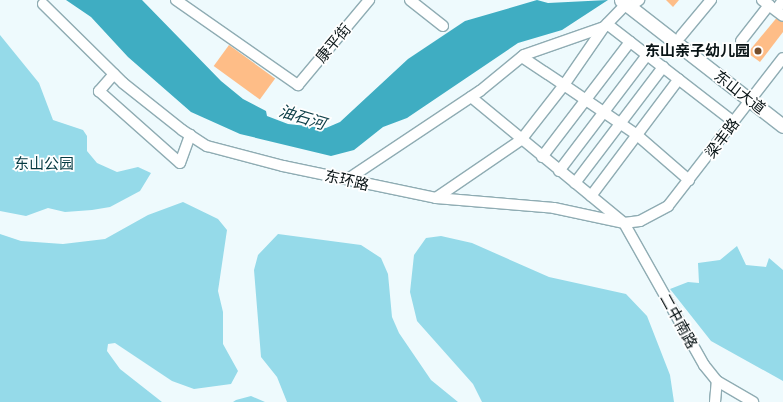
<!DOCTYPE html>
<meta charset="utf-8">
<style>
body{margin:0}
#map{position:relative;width:783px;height:402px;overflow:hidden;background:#eefafd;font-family:"Space Grotesk","Noto Sans SC",sans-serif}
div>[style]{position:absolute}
.green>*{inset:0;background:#95dae9}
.water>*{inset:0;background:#3fadc2}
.building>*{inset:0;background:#febd87;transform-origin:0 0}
.roads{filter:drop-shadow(1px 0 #8facb3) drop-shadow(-1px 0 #8facb3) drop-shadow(0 1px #8facb3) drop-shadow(0 -1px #8facb3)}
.minor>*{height:10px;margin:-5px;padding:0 5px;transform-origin:5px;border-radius:5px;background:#fff}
.major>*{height:13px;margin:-6.5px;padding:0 6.5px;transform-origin:6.5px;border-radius:6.5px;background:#fff}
.dots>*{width:11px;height:11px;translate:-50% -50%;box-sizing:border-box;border:2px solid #fff;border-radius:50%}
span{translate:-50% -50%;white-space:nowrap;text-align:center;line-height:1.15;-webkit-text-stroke:3.5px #fff;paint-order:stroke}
.street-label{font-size:15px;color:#091416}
.poi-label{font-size:15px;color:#091416;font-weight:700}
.right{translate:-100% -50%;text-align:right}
.park-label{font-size:15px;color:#043942}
.water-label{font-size:16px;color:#11424b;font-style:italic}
</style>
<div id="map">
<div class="green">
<i style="clip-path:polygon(0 35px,39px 83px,53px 120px,83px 130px,87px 136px,87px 151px,97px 163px,117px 172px,138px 167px,151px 173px,140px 191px,110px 207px,92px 210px,65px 212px,48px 208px,26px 216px,0 211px)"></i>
<i style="clip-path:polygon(183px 202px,218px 219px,227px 230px,218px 291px,223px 312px,223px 344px,238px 371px,231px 384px,194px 389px,172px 381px,115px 343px,108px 344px,107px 351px,120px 369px,162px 402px,0 402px,0 234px,21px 241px,63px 244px,105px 239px,148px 215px)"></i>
<i style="clip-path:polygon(278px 234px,361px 245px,381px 258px,388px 274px,392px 317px,399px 333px,431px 380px,458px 402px,287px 402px,277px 377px,261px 357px,254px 270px,258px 255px)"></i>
<i style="clip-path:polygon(441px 236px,472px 243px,549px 277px,626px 294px,647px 316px,670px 375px,674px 402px,482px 402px,473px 384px,417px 321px,410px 292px,414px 255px,426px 238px)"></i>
<i style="clip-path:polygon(737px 246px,746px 265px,766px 267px,769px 258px,783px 270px,783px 381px,711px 341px,670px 289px,688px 282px,699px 283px,698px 263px,720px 260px)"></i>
<i style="clip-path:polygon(251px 396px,265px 402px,233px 402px,236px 400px)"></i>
</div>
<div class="water">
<i style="clip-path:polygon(66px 0,142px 0,221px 81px,243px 99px,266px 111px,267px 116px,288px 124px,326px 128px,340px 122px,408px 59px,465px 21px,537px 0,548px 3px,608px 0,562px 30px,518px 43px,407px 118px,383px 127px,354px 150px,331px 156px,240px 134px,191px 112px,128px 57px,91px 17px)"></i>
</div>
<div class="building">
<i style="clip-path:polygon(666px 0,679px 0,673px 7px)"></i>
<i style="clip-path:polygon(779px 15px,783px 18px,783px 32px,760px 62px,749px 54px,750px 50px)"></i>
<i style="left:229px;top:45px;width:57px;height:26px;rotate:36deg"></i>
</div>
<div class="roads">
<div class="minor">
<i style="left:176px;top:0;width:149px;rotate:34.9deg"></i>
<i style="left:298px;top:85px;width:111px;rotate:-50.1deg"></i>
<i style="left:410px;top:0;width:42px;rotate:38.2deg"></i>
<i style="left:762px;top:0;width:26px;rotate:37deg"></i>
<i style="left:636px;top:2px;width:4px;rotate:-34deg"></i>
<i style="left:43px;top:4px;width:112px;rotate:44.6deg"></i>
<i style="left:123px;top:83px;width:75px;rotate:38.5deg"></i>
<i style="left:182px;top:130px;width:30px;rotate:33deg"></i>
<i style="left:207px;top:146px;width:79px;rotate:14.7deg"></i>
<i style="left:283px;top:166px;width:156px;rotate:11.8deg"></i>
<i style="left:436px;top:198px;width:118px;rotate:4.8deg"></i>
<i style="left:554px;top:208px;width:72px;rotate:12.1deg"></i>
<i style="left:624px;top:223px;width:16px;rotate:-7deg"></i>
<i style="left:640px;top:221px;width:32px;rotate:-28deg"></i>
<i style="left:668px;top:206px;width:187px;rotate:-52.2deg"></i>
<i style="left:776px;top:10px;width:12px;rotate:-55deg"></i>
<i style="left:607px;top:24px;width:160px;rotate:37.7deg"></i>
<i style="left:681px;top:36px;width:47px;rotate:-50.2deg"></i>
<i style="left:741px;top:41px;width:46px;rotate:-52.1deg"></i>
<i style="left:522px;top:57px;width:50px;rotate:33.7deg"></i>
<i style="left:564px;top:85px;width:70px;rotate:-55.4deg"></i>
<i style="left:604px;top:27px;width:32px;rotate:-46deg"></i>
<i style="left:114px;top:74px;width:23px;rotate:131deg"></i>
<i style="left:99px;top:91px;width:108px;rotate:41.6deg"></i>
<i style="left:180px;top:163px;width:30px;rotate:-70deg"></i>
<i style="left:471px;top:97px;width:198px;rotate:39.5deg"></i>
<i style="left:624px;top:223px;width:163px;rotate:60.6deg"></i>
<i style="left:704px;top:365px;width:21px;rotate:51deg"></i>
<i style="left:717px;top:381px;width:42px;rotate:30.3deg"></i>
<i style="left:542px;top:157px;width:145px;rotate:-52.6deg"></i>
<i style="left:559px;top:171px;width:146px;rotate:-52.8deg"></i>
<i style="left:348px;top:179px;width:159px;rotate:-33.7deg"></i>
<i style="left:480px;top:91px;width:57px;rotate:-39.3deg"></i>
<i style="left:524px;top:55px;width:85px;rotate:-19.3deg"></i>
<i style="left:575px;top:183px;width:146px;rotate:-52.8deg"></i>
<i style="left:591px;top:196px;width:146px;rotate:-53.1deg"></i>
<i style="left:436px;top:198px;width:103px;rotate:-34.3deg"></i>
<i style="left:521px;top:140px;width:70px;rotate:-52deg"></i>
<i style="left:564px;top:85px;width:88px;rotate:34.4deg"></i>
<i style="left:637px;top:135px;width:69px;rotate:40.9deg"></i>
<i style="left:715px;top:402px;width:21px;rotate:-85deg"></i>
</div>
<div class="major">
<i style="left:621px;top:0;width:205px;rotate:37.9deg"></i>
</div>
</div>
<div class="dots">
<i style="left:758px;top:51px;background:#734c2a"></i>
</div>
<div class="street-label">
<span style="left:333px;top:43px;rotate:-50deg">康平街</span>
<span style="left:740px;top:92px;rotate:38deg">东山大道</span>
<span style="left:722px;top:138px;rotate:-53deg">梁丰路</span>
<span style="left:347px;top:180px;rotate:13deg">东环路</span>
<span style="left:679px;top:321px;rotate:61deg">二中南路</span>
</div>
<div class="poi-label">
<span class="right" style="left:750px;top:51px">东山亲子幼儿园</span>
</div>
<div class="park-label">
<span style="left:44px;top:164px">东山公园</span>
</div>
<div class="water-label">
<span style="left:302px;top:118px;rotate:17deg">油石河</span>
</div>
</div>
